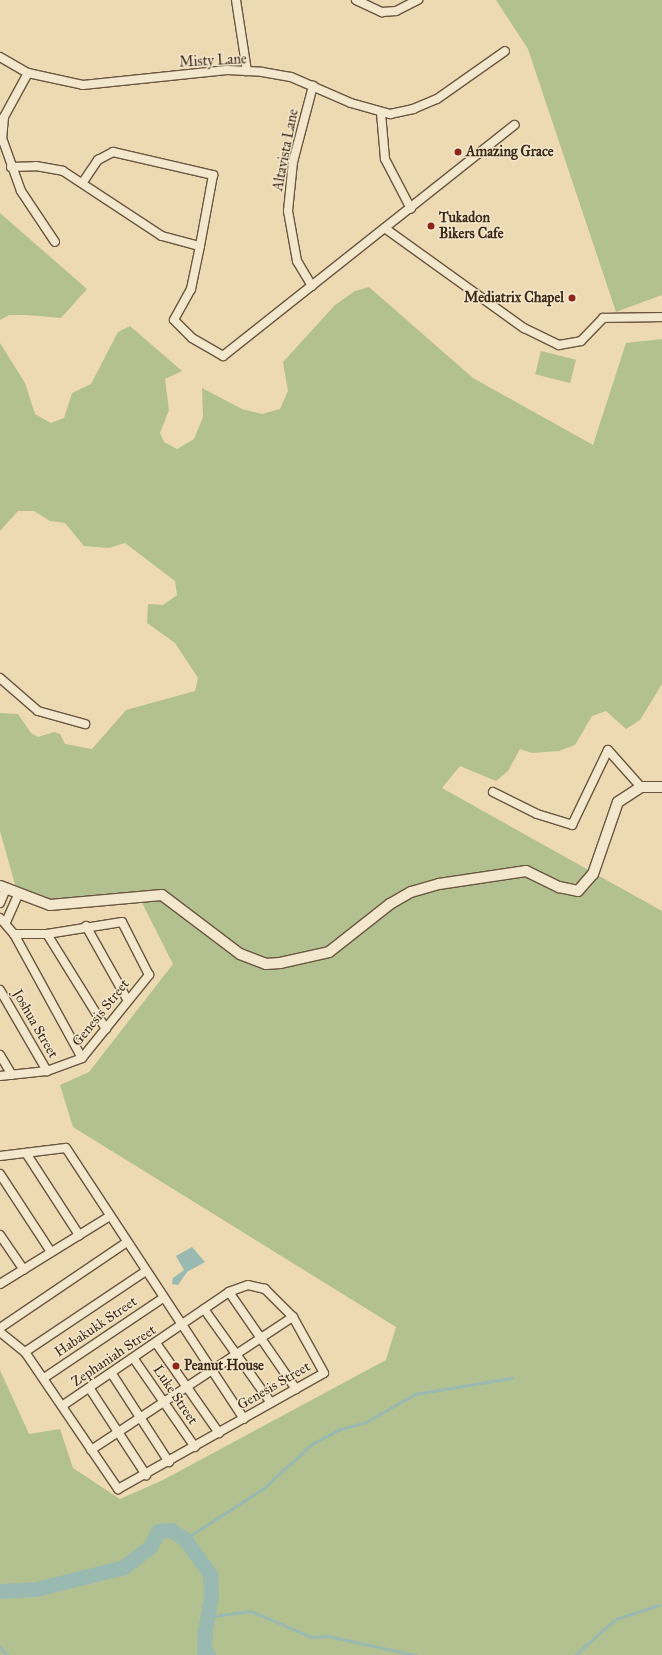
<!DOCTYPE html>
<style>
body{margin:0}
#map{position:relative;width:662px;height:1655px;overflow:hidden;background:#eddab2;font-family:"IM FELL Great Primer",serif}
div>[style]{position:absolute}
.green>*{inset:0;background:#b3c190;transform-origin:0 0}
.water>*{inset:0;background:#9abab1}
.stream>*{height:2.5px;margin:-1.25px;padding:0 1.25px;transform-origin:1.25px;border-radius:1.25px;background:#9abab1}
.river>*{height:15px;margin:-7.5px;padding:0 7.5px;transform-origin:7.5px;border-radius:7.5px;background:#9abab1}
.roads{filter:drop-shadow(1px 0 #6a5640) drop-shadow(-1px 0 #6a5640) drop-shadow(0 1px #6a5640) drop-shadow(0 -1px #6a5640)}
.minor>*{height:8px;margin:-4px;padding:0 4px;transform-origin:4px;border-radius:4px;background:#f3e7cd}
.tertiary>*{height:10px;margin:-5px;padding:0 5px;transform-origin:5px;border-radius:5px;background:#f3e7cd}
.dots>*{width:11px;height:11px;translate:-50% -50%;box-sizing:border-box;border:2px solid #f3e7cd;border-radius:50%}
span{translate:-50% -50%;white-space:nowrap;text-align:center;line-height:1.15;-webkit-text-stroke:3px #f3e7cd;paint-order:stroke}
.street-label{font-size:14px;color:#3f2a1a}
.poi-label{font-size:14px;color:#3f2a1a;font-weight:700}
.left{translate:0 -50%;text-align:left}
.right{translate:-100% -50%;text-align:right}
</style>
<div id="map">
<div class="green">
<i style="clip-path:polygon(496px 0,662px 0,662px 295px,616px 312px,528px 49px)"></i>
<i style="clip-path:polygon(0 213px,87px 289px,61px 318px,26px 315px,9px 315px,0 320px)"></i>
<i style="clip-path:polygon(369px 287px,473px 378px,593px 445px,626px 343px,662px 339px,662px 684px,640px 720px,626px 729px,606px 711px,592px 716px,575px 745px,559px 751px,532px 753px,520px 749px,508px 771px,496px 781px,460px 766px,442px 788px,662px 911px,662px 1655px,0 1655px,0 1370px,29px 1434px,60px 1429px,73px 1468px,120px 1499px,163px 1480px,386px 1360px,396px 1327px,73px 1127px,60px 1085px,89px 1072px,173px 964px,141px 901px,141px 892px,44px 900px,16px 888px,0 831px,0 713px,18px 714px,31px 733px,38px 737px,54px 732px,60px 734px,65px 744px,92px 749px,126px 710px,195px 691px,198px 678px,175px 643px,147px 623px,148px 604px,163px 605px,177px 595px,175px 581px,125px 543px,109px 548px,84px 546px,65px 523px,50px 521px,34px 511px,18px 511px,0 531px,0 343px,25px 383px,35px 414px,51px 423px,64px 418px,72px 393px,91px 384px,118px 332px,130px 326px,182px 371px,165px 379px,169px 410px,160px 433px,164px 442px,177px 449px,194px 439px,203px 417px,202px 388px,242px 409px,262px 414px,280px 409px,288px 391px,283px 362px,335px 305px,355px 291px)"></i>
<i style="left:541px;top:351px;width:36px;height:24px;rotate:14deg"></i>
</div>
<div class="water">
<i style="clip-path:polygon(192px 1247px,205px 1262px,187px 1272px,178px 1285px,172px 1284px,173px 1278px,184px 1270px,176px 1256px)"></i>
</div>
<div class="stream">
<i style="left:185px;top:1539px;width:94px;rotate:-32.8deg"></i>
<i style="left:264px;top:1488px;width:65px;rotate:-42.5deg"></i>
<i style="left:312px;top:1444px;width:30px;rotate:-28deg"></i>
<i style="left:338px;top:1430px;width:29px;rotate:-16deg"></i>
<i style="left:366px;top:1422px;width:56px;rotate:-29.7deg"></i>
<i style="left:415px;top:1394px;width:98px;rotate:-9.4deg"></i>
<i style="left:207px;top:1617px;width:44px;rotate:-7.8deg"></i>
<i style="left:251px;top:1611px;width:65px;rotate:23.4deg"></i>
<i style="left:311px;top:1637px;width:17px;rotate:-3deg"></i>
<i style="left:328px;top:1636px;width:90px;rotate:12.2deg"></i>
<i style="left:0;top:1647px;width:11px;rotate:45deg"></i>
<i style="left:575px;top:1655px;width:55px;rotate:-41.3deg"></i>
<i style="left:616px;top:1619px;width:45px;rotate:-18deg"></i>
</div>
<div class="river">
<i style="left:0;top:1591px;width:36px;rotate:-3deg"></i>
<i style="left:36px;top:1589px;width:91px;rotate:-14deg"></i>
<i style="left:124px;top:1567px;width:33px;rotate:-38deg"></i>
<i style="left:150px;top:1547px;width:18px;rotate:-63deg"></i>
<i style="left:158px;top:1531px;width:13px;rotate:-4deg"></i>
<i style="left:171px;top:1530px;width:17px;rotate:33deg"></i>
<i style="left:185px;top:1539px;width:43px;rotate:54.5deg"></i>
<i style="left:210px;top:1574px;width:22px;rotate:87deg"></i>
<i style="left:211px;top:1596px;width:36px;rotate:100deg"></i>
<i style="left:205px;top:1631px;width:20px;rotate:93deg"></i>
<i style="left:204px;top:1651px;width:6px;rotate:45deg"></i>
</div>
<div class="roads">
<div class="minor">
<i style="left:236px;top:0;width:72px;rotate:81.2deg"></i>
<i style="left:356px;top:0;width:29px;rotate:25deg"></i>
<i style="left:382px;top:12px;width:14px;rotate:-4deg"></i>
<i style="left:396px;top:11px;width:25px;rotate:-27deg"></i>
<i style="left:0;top:57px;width:32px;rotate:30deg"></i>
<i style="left:28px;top:73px;width:56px;rotate:12.3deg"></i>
<i style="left:83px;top:85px;width:145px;rotate:-5.9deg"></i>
<i style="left:227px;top:70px;width:35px;rotate:3deg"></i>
<i style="left:262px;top:72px;width:29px;rotate:10deg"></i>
<i style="left:291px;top:77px;width:65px;rotate:23.4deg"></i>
<i style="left:351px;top:103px;width:41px;rotate:15.8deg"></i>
<i style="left:390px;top:114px;width:24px;rotate:-12deg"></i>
<i style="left:413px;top:109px;width:26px;rotate:-23deg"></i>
<i style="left:437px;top:99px;width:83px;rotate:-35.2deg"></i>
<i style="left:28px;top:73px;width:50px;rotate:118.6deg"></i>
<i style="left:4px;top:117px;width:21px;rotate:95deg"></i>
<i style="left:2px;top:138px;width:56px;rotate:70.3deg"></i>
<i style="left:21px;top:191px;width:61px;rotate:56.3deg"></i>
<i style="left:381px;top:113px;width:46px;rotate:85deg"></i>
<i style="left:385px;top:159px;width:56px;rotate:62.5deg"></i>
<i style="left:11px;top:167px;width:25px;rotate:-2deg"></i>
<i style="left:36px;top:166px;width:27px;rotate:10deg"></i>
<i style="left:63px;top:171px;width:118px;rotate:33.3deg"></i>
<i style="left:162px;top:236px;width:39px;rotate:15deg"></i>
<i style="left:200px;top:246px;width:44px;rotate:101.8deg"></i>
<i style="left:191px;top:289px;width:35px;rotate:119deg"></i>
<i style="left:174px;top:320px;width:25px;rotate:45deg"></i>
<i style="left:192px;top:338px;width:36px;rotate:30deg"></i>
<i style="left:223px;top:356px;width:372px;rotate:-38.4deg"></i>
<i style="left:83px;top:182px;width:27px;rotate:-56deg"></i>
<i style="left:98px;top:160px;width:17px;rotate:-28deg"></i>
<i style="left:113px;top:152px;width:103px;rotate:13deg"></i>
<i style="left:213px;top:175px;width:72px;rotate:100.4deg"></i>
<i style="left:386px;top:229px;width:170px;rotate:35.7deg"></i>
<i style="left:524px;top:328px;width:39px;rotate:26deg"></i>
<i style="left:559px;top:345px;width:22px;rotate:-10deg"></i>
<i style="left:581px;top:341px;width:32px;rotate:-46deg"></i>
<i style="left:603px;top:318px;width:59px;rotate:-1deg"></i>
<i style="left:312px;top:286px;width:29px;rotate:-121deg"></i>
<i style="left:297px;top:261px;width:51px;rotate:-100.2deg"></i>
<i style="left:288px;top:211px;width:49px;rotate:-84.2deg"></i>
<i style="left:293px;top:162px;width:79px;rotate:-75.3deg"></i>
<i style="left:0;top:678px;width:50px;rotate:41deg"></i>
<i style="left:38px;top:711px;width:49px;rotate:15.5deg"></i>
<i style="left:493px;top:792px;width:49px;rotate:26.6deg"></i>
<i style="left:537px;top:814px;width:37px;rotate:17deg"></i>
<i style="left:572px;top:825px;width:83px;rotate:-64.4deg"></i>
<i style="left:608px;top:750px;width:50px;rotate:48.3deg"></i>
<i style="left:0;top:903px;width:15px;rotate:-67deg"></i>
<i style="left:0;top:918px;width:21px;rotate:49deg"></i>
<i style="left:14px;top:934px;width:141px;rotate:61.3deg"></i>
<i style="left:6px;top:922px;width:30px;rotate:-66deg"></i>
<i style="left:86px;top:926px;width:84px;rotate:60.7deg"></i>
<i style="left:47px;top:934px;width:112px;rotate:58.2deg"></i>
<i style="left:0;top:990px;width:94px;rotate:59.9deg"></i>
<i style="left:0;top:1055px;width:23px;rotate:59deg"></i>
<i style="left:0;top:1076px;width:47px;rotate:-6.1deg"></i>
<i style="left:47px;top:1071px;width:37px;rotate:-20deg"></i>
<i style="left:82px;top:1058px;width:107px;rotate:-51.1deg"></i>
<i style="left:149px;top:975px;width:59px;rotate:-117deg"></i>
<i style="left:122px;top:922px;width:76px;rotate:170.9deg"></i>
<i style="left:47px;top:934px;width:33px;rotate:180deg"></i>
<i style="left:26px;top:1153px;width:98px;rotate:57.1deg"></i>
<i style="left:0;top:1156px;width:66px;rotate:-6.9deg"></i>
<i style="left:66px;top:1148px;width:324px;rotate:56.7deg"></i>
<i style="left:0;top:1174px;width:93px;rotate:56.8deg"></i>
<i style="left:0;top:1235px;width:42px;rotate:55.6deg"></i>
<i style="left:0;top:1284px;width:129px;rotate:-31.7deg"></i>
<i style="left:229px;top:1292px;width:118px;rotate:55.4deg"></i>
<i style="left:204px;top:1309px;width:115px;rotate:54.5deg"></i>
<i style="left:0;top:1328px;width:153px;rotate:-34.1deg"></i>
<i style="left:0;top:1332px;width:32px;rotate:39deg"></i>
<i style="left:25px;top:1352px;width:166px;rotate:55.8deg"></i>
<i style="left:118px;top:1489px;width:236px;rotate:-29.4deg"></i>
<i style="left:324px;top:1373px;width:64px;rotate:-119deg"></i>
<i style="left:293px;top:1317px;width:40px;rotate:-135deg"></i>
<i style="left:265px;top:1289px;width:17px;rotate:-167deg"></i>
<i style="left:248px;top:1285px;width:20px;rotate:160deg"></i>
<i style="left:229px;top:1292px;width:202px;rotate:145.7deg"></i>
<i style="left:156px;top:1343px;width:110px;rotate:55deg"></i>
<i style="left:25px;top:1352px;width:146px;rotate:-33.8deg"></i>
<i style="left:134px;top:1359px;width:107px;rotate:55.3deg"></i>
<i style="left:112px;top:1374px;width:105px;rotate:57.1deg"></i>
<i style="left:44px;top:1378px;width:143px;rotate:-33.9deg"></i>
<i style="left:90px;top:1389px;width:103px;rotate:56.9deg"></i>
<i style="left:91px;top:1450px;width:242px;rotate:-33.4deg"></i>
</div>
<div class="tertiary">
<i style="left:0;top:886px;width:53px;rotate:20.8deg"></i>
<i style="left:50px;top:905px;width:112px;rotate:-5.1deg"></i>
<i style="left:162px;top:895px;width:98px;rotate:37.1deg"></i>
<i style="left:240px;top:954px;width:28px;rotate:21deg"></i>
<i style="left:266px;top:964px;width:14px;rotate:-4deg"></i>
<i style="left:280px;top:963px;width:50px;rotate:-12.7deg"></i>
<i style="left:329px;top:952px;width:78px;rotate:-38.2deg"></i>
<i style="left:390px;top:904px;width:24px;rotate:-30deg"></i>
<i style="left:411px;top:892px;width:29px;rotate:-16deg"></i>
<i style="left:439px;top:884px;width:88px;rotate:-8.5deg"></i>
<i style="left:526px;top:871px;width:37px;rotate:26deg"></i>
<i style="left:559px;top:887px;width:19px;rotate:12deg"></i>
<i style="left:578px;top:891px;width:23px;rotate:-49deg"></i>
<i style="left:593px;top:874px;width:76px;rotate:-70.9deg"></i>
<i style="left:618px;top:802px;width:27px;rotate:-33deg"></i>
<i style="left:641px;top:787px;width:21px"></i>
</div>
</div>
<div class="dots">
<i style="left:458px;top:152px;background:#8f2418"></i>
<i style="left:431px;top:226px;background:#8f2418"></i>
<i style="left:572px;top:298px;background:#8f2418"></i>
<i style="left:176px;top:1366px;background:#8f2418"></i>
</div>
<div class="street-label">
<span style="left:213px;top:61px;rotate:-3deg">Misty Lane</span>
<span style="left:286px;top:150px;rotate:-79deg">Altavista Lane</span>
<span style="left:101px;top:1013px;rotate:-51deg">Genesis Street</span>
<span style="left:35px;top:1024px;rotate:60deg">Joshua Street</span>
<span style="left:96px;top:1327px;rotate:-34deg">Habakukk Street</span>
<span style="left:114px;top:1356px;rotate:-34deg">Zephaniah Street</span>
<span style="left:274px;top:1386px;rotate:-30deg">Genesis Street</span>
<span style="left:175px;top:1395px;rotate:56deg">Luke Street</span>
</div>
<div class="poi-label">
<span class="left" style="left:466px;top:152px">Amazing Grace</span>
<span class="left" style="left:439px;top:226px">Tukadon<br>Bikers Cafe</span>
<span class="right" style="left:564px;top:298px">Mediatrix Chapel</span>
<span class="left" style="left:184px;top:1366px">Peanut House</span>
</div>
</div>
